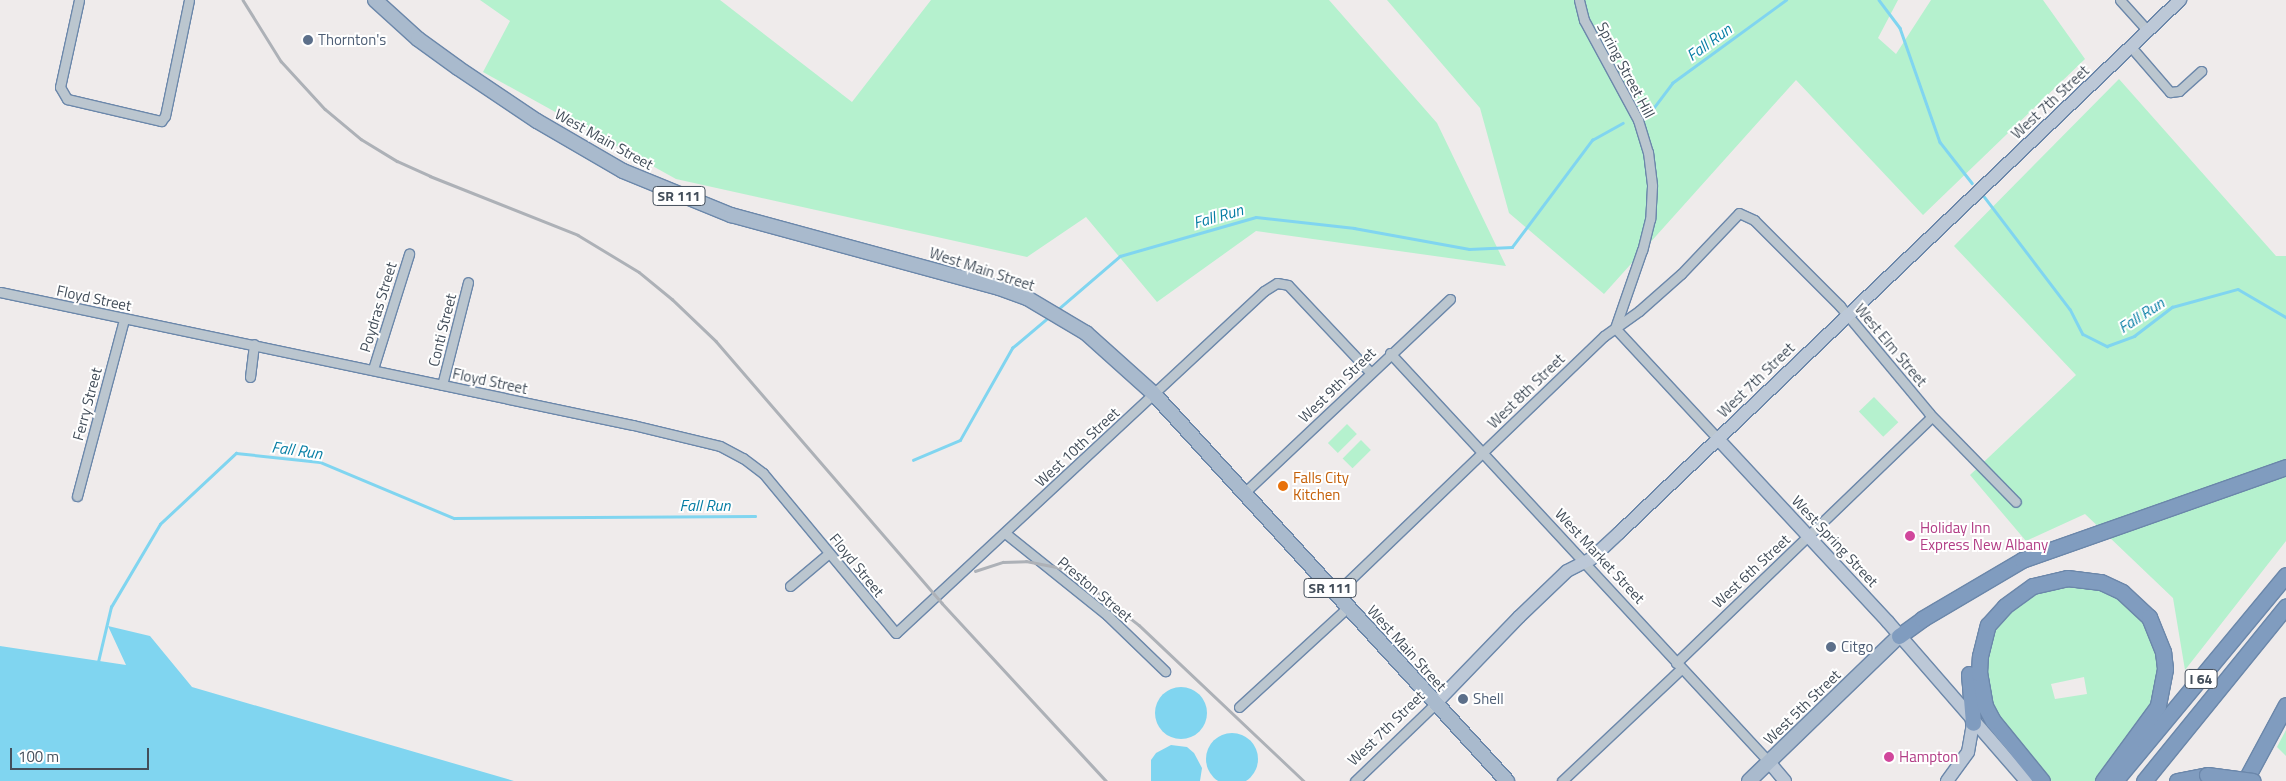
<!DOCTYPE html>
<style>
body{margin:0}
#map{position:relative;width:2286px;height:781px;overflow:hidden;background:#efebeb;font-family:"Titillium Web",sans-serif}
div>[style]{position:absolute}
.green>*{inset:0;background:#b5f1ce;transform-origin:0 0}
.water>*{inset:0;background:#80d5f0}
.round{border-radius:50%}
.stream>*{height:2.5px;margin:-1.25px;padding:0 1.25px;transform-origin:1.25px;border-radius:1.25px;background:#80d5f0}
.roads{filter:drop-shadow(1px 0 #6b87aa) drop-shadow(-1px 0 #6b87aa) drop-shadow(0 1px #6b87aa) drop-shadow(0 -1px #6b87aa)}
.street>*{height:9px;margin:-4.5px;padding:0 4.5px;transform-origin:4.5px;border-radius:4.5px;background:#bbc6cf}
.secondary>*{height:12px;margin:-6px;padding:0 6px;transform-origin:6px;border-radius:6px;background:#bcc8d7}
.primary>*{height:14px;margin:-7px;padding:0 7px;transform-origin:7px;border-radius:7px;background:#a9bacd}
.highway>*{height:15px;margin:-7.5px;padding:0 7.5px;transform-origin:7.5px;border-radius:7.5px;background:#809cbf}
.rail>*{height:2.5px;margin:-1.25px;padding:0 1.25px;transform-origin:1.25px;border-radius:1.25px;background:#adb1b7}
.bridges{filter:drop-shadow(1px 0 #6b87aa) drop-shadow(-1px 0 #6b87aa) drop-shadow(0 1px #6b87aa) drop-shadow(0 -1px #6b87aa)}
.highway-bridge>*{height:15px;margin:-7.5px;padding:0 7.5px;transform-origin:7.5px;border-radius:7.5px;background:#809cbf}
.dots>*{width:14px;height:14px;translate:-50% -50%;box-sizing:border-box;border:2px solid #fff;border-radius:50%}
span{translate:-50% -50%;white-space:nowrap;text-align:center;line-height:1.15;-webkit-text-stroke:4px #fff;paint-order:stroke}
.shield-label span{padding:1px 4px;background:#fff;border:1px solid;border-radius:4px;-webkit-text-stroke-width:0}
.shield-label{font-size:14px;color:#434e5a;font-weight:700}
.service-label{font-size:15px;color:#4e5e75}
.left{translate:0 -50%;text-align:left}
.street-label{font-size:15px;color:#434e5a}
.food-label{font-size:15px;color:#c56008}
.hotel-label{font-size:15px;color:#b23c85}
.water-label{font-size:16px;color:#057da4;font-style:italic}
.scale{position:absolute;left:10px;top:748px;width:139px;height:22px;box-sizing:border-box;border:2px solid #434e5a;border-top:0;padding-left:6px;font-size:15px;line-height:18px;white-space:nowrap;color:#434e5a;-webkit-text-stroke:4px #fff;paint-order:stroke}
</style>
<div id="map">
<div class="green">
<i style="clip-path:polygon(480px 0,720px 0,852px 102px,931px 0,1329px 0,1437px 123px,1506px 266px,1256px 231px,1157px 302px,1086px 217px,1027px 257px,676px 179px,483px 72px,510px 21px)"></i>
<i style="clip-path:polygon(1387px 0,1898px 0,1878px 38px,1896px 54px,1931px 0,2043px 0,2085px 59px,1923px 215px,1796px 80px,1604px 294px,1509px 213px,1480px 108px)"></i>
<i style="clip-path:polygon(2119px 79px,2276px 256px,2286px 256px,2286px 541px,2185px 670px,2173px 598px,2085px 514px,2026px 541px,1970px 475px,2076px 375px,1954px 246px)"></i>
<i style="left:1874px;top:397px;width:35px;height:21px;rotate:46deg"></i>
<i style="left:1347px;top:424px;width:14px;height:27px;rotate:45deg"></i>
<i style="left:1361px;top:440px;width:14px;height:26px;rotate:45deg"></i>
<i style="clip-path:polygon(evenodd,2069px 584px,2088px 585px,2124px 600px,2149px 627px,2158px 661px,2156px 694px,2143px 722px,2096px 781px,2051px 781px,1993px 709px,1985px 671px,1992px 636px,2015px 605px,2032px 594px,2069px 584px,2084px 677px,2087px 694px,2055px 699px,2051px 684px,2084px 677px)"></i>
<i style="clip-path:polygon(2286px 730px,2286px 756px,2277px 747px)"></i>
</div>
<div class="water">
<i style="clip-path:polygon(108px 626px,150px 636px,192px 687px,514px 781px,0 781px,0 646px,126px 665px)"></i>
<i class="round" style="left:1155px;top:687px;width:52px;height:52px"></i>
<i class="round" style="left:1206px;top:733px;width:52px;height:52px"></i>
<i style="clip-path:polygon(1171px 745px,1187px 747px,1194px 753px,1202px 768px,1200px 781px,1151px 781px,1151px 760px,1156px 753px)"></i>
</div>
<div class="stream">
<i style="left:1879px;top:0;width:35px;rotate:53deg"></i>
<i style="left:1900px;top:28px;width:121px;rotate:70.7deg"></i>
<i style="left:1940px;top:142px;width:52px;rotate:52deg"></i>
<i style="left:1652px;top:110px;width:34px;rotate:-53deg"></i>
<i style="left:1672px;top:83px;width:141px;rotate:-36.1deg"></i>
<i style="left:1983px;top:195px;width:143px;rotate:52.7deg"></i>
<i style="left:2070px;top:309px;width:28px;rotate:63deg"></i>
<i style="left:2083px;top:334px;width:27px;rotate:27deg"></i>
<i style="left:2107px;top:346px;width:29px;rotate:-20deg"></i>
<i style="left:2134px;top:336px;width:48px;rotate:-37.3deg"></i>
<i style="left:2172px;top:307px;width:68px;rotate:-15.3deg"></i>
<i style="left:2238px;top:289px;width:56px;rotate:30.3deg"></i>
<i style="left:1056px;top:311px;width:84px;rotate:-40.7deg"></i>
<i style="left:1120px;top:256px;width:141px;rotate:-16deg"></i>
<i style="left:1256px;top:217px;width:99px;rotate:6.4deg"></i>
<i style="left:1354px;top:228px;width:117px;rotate:10.3deg"></i>
<i style="left:1469px;top:249px;width:43px;rotate:-2.7deg"></i>
<i style="left:1512px;top:247px;width:134px;rotate:-53.2deg"></i>
<i style="left:1592px;top:140px;width:35px;rotate:-29deg"></i>
<i style="left:913px;top:460px;width:51px;rotate:-23.1deg"></i>
<i style="left:960px;top:440px;width:106px;rotate:-60.5deg"></i>
<i style="left:1012px;top:348px;width:50px;rotate:-40.1deg"></i>
<i style="left:97px;top:666px;width:61px;rotate:-76.7deg"></i>
<i style="left:111px;top:607px;width:96px;rotate:-59.4deg"></i>
<i style="left:160px;top:524px;width:104px;rotate:-43.1deg"></i>
<i style="left:236px;top:453px;width:84px;rotate:6.1deg"></i>
<i style="left:320px;top:462px;width:145px;rotate:22.7deg"></i>
<i style="left:454px;top:518px;width:301px;rotate:-0.4deg"></i>
</div>
<div class="roads">
<div class="street">
<i style="left:79px;top:0;width:89px;rotate:102.3deg"></i>
<i style="left:60px;top:87px;width:14px;rotate:60deg"></i>
<i style="left:67px;top:99px;width:97px;rotate:13.2deg"></i>
<i style="left:161px;top:121px;width:6px;rotate:-51deg"></i>
<i style="left:165px;top:116px;width:118px;rotate:-78.3deg"></i>
<i style="left:1579px;top:0;width:21px;rotate:76deg"></i>
<i style="left:1584px;top:20px;width:114px;rotate:61.6deg"></i>
<i style="left:1638px;top:120px;width:34px;rotate:73deg"></i>
<i style="left:1648px;top:152px;width:34px;rotate:83deg"></i>
<i style="left:1652px;top:186px;width:33px;rotate:93deg"></i>
<i style="left:1650px;top:219px;width:32px;rotate:104deg"></i>
<i style="left:1642px;top:250px;width:83px;rotate:109.1deg"></i>
<i style="left:1615px;top:328px;width:151px;rotate:47.1deg"></i>
<i style="left:2120px;top:0;width:42px;rotate:47.9deg"></i>
<i style="left:2131px;top:47px;width:60px;rotate:49.1deg"></i>
<i style="left:2170px;top:92px;width:9px;rotate:-6deg"></i>
<i style="left:2179px;top:91px;width:30px;rotate:-42deg"></i>
<i style="left:0;top:292px;width:647px;rotate:11.87deg"></i>
<i style="left:633px;top:425px;width:89px;rotate:13.6deg"></i>
<i style="left:720px;top:446px;width:26px;rotate:28deg"></i>
<i style="left:743px;top:458px;width:25px;rotate:37deg"></i>
<i style="left:763px;top:473px;width:208px;rotate:50.3deg"></i>
<i style="left:896px;top:633px;width:502px;rotate:-42.9deg"></i>
<i style="left:1264px;top:291px;width:15px;rotate:-32deg"></i>
<i style="left:1277px;top:283px;width:11px;rotate:10deg"></i>
<i style="left:1288px;top:285px;width:120px;rotate:46.7deg"></i>
<i style="left:1390px;top:353px;width:558px;rotate:47.18deg"></i>
<i style="left:373px;top:369px;width:121px;rotate:-72.6deg"></i>
<i style="left:250px;top:377px;width:33px;rotate:-83deg"></i>
<i style="left:442px;top:385px;width:106px;rotate:-75.8deg"></i>
<i style="left:1244px;top:493px;width:283px;rotate:-43.3deg"></i>
<i style="left:77px;top:496px;width:183px;rotate:-75.1deg"></i>
<i style="left:1005px;top:533px;width:131px;rotate:38.8deg"></i>
<i style="left:1107px;top:615px;width:81px;rotate:44deg"></i>
<i style="left:790px;top:586px;width:51px;rotate:-40.2deg"></i>
<i style="left:1335px;top:594px;width:373px;rotate:-43.8deg"></i>
<i style="left:1604px;top:336px;width:43px;rotate:-35.5deg"></i>
<i style="left:1639px;top:311px;width:56px;rotate:-41.4deg"></i>
<i style="left:1681px;top:274px;width:84px;rotate:-46.4deg"></i>
<i style="left:1739px;top:213px;width:17px;rotate:25deg"></i>
<i style="left:1754px;top:220px;width:122px;rotate:45deg"></i>
<i style="left:1840px;top:306px;width:139px;rotate:50.2deg"></i>
<i style="left:1929px;top:413px;width:124px;rotate:45.7deg"></i>
<i style="left:1676px;top:663px;width:355px;rotate:-43.9deg"></i>
<i style="left:1239px;top:707px;width:148px;rotate:-42.5deg"></i>
<i style="left:1355px;top:781px;width:112px;rotate:-43.9deg"></i>
<i style="left:1562px;top:781px;width:163px;rotate:-43.3deg"></i>
</div>
<div class="secondary">
<i style="left:1718px;top:439px;width:250px;rotate:47.1deg"></i>
<i style="left:1888px;top:622px;width:211px;rotate:49deg"></i>
<i style="left:1436px;top:703px;width:120px;rotate:-46deg"></i>
<i style="left:1519px;top:617px;width:66px;rotate:-43.8deg"></i>
<i style="left:1567px;top:571px;width:27px;rotate:-27deg"></i>
<i style="left:1591px;top:559px;width:38px;rotate:-43deg"></i>
<i style="left:1619px;top:533px;width:774px;rotate:-43.53deg"></i>
<i style="left:1769px;top:762px;width:25px;rotate:50deg"></i>
<i style="left:1947px;top:781px;width:36px;rotate:-54deg"></i>
<i style="left:1968px;top:752px;width:29px;rotate:-80deg"></i>
</div>
<div class="primary">
<i style="left:375px;top:0;width:58px;rotate:42.2deg"></i>
<i style="left:418px;top:39px;width:49px;rotate:35.9deg"></i>
<i style="left:458px;top:68px;width:95px;rotate:33.9deg"></i>
<i style="left:537px;top:121px;width:99px;rotate:30.2deg"></i>
<i style="left:623px;top:171px;width:117px;rotate:22.2deg"></i>
<i style="left:731px;top:215px;width:278px;rotate:15.2deg"></i>
<i style="left:999px;top:288px;width:30px;rotate:20deg"></i>
<i style="left:1027px;top:298px;width:69px;rotate:30.7deg"></i>
<i style="left:1086px;top:333px;width:91px;rotate:41.9deg"></i>
<i style="left:1154px;top:394px;width:524px;rotate:47.63deg"></i>
<i style="left:1749px;top:781px;width:209px;rotate:-44deg"></i>
</div>
<div class="highway">
<i style="left:1899px;top:636px;width:29px;rotate:-36deg"></i>
<i style="left:1922px;top:619px;width:116px;rotate:-30.5deg"></i>
<i style="left:2022px;top:560px;width:280px;rotate:-19.4deg"></i>
<i style="left:1969px;top:674px;width:49px;rotate:85.3deg"></i>
<i style="left:2119px;top:776px;width:261px;rotate:-50.3deg"></i>
<i style="left:2042px;top:781px;width:77px;rotate:-129.2deg"></i>
<i style="left:1993px;top:721px;width:17px;rotate:-118deg"></i>
<i style="left:1985px;top:706px;width:34px;rotate:-100deg"></i>
<i style="left:1979px;top:673px;width:17px;rotate:-87deg"></i>
<i style="left:1980px;top:656px;width:32px;rotate:-76deg"></i>
<i style="left:1988px;top:625px;width:25px;rotate:-48deg"></i>
<i style="left:2005px;top:606px;width:34px;rotate:-36deg"></i>
<i style="left:2033px;top:586px;width:35px;rotate:-13deg"></i>
<i style="left:2067px;top:578px;width:34px;rotate:7deg"></i>
<i style="left:2101px;top:582px;width:23px;rotate:25deg"></i>
<i style="left:2122px;top:592px;width:37px;rotate:43deg"></i>
<i style="left:2149px;top:617px;width:38px;rotate:68deg"></i>
<i style="left:2163px;top:652px;width:17px;rotate:83deg"></i>
<i style="left:2165px;top:669px;width:38px;rotate:101deg"></i>
<i style="left:2158px;top:706px;width:93px;rotate:126.3deg"></i>
<i style="left:2144px;top:781px;width:225px;rotate:-50.9deg"></i>
<i style="left:2177px;top:781px;width:31px;rotate:-11deg"></i>
<i style="left:2245px;top:781px;width:86px;rotate:-61.7deg"></i>
</div>
</div>
<div class="rail">
<i style="left:243px;top:0;width:72px;rotate:58.1deg"></i>
<i style="left:281px;top:61px;width:65px;rotate:47.5deg"></i>
<i style="left:325px;top:109px;width:47px;rotate:39.8deg"></i>
<i style="left:361px;top:139px;width:42px;rotate:31.4deg"></i>
<i style="left:397px;top:161px;width:36px;rotate:24deg"></i>
<i style="left:430px;top:176px;width:159px;rotate:21.7deg"></i>
<i style="left:578px;top:235px;width:71px;rotate:31.2deg"></i>
<i style="left:639px;top:272px;width:43px;rotate:39.3deg"></i>
<i style="left:672px;top:299px;width:61px;rotate:43.7deg"></i>
<i style="left:716px;top:341px;width:346px;rotate:49.2deg"></i>
<i style="left:942px;top:603px;width:242px;rotate:47.3deg"></i>
<i style="left:975px;top:571px;width:29px;rotate:-18deg"></i>
<i style="left:1003px;top:562px;width:23px;rotate:-2deg"></i>
<i style="left:1026px;top:561px;width:32px;rotate:11deg"></i>
<i style="left:1057px;top:567px;width:20px;rotate:24deg"></i>
<i style="left:1075px;top:575px;width:81px;rotate:38deg"></i>
<i style="left:1139px;top:625px;width:227px;rotate:43.4deg"></i>
</div>
<div class="bridges">
<div class="highway-bridge">
<i style="left:2207px;top:775px;width:46px;rotate:7.4deg"></i>
</div>
</div>
<div class="dots">
<i style="left:308px;top:40px;background:#5c6f8a"></i>
<i style="left:1283px;top:486px;background:#e8710a"></i>
<i style="left:1910px;top:536px;background:#d1479c"></i>
<i style="left:1831px;top:647px;background:#5c6f8a"></i>
<i style="left:1463px;top:699px;background:#5c6f8a"></i>
<i style="left:1889px;top:757px;background:#d1479c"></i>
</div>
<div class="shield-label">
<span style="left:679px;top:196px">SR 111</span>
<span style="left:1330px;top:588px">SR 111</span>
<span style="left:2201px;top:679px">I 64</span>
</div>
<div class="service-label">
<span class="left" style="left:318px;top:40px">Thornton's</span>
<span class="left" style="left:1841px;top:647px">Citgo</span>
<span class="left" style="left:1473px;top:699px">Shell</span>
</div>
<div class="street-label">
<span style="left:1626px;top:70px;rotate:62deg">Spring Street Hill</span>
<span style="left:2050px;top:102px;rotate:-43deg">West 7th Street</span>
<span style="left:604px;top:139px;rotate:29deg">West Main Street</span>
<span style="left:982px;top:269px;rotate:18deg">West Main Street</span>
<span style="left:94px;top:298px;rotate:12deg">Floyd Street</span>
<span style="left:378px;top:307px;rotate:-73deg">Poydras Street</span>
<span style="left:442px;top:330px;rotate:-76deg">Conti Street</span>
<span style="left:1891px;top:345px;rotate:50deg">West Elm Street</span>
<span style="left:1756px;top:380px;rotate:-44deg">West 7th Street</span>
<span style="left:490px;top:381px;rotate:12deg">Floyd Street</span>
<span style="left:1337px;top:385px;rotate:-44deg">West 9th Street</span>
<span style="left:1526px;top:391px;rotate:-44deg">West 8th Street</span>
<span style="left:87px;top:404px;rotate:-75deg">Ferry Street</span>
<span style="left:1077px;top:447px;rotate:-43deg">West 10th Street</span>
<span style="left:1835px;top:541px;rotate:47deg">West Spring Street</span>
<span style="left:1600px;top:556px;rotate:47deg">West Market Street</span>
<span style="left:857px;top:565px;rotate:51deg">Floyd Street</span>
<span style="left:1751px;top:571px;rotate:-43deg">West 6th Street</span>
<span style="left:1095px;top:589px;rotate:40deg">Preston Street</span>
<span style="left:1407px;top:648px;rotate:48deg">West Main Street</span>
<span style="left:1802px;top:707px;rotate:-44deg">West 5th Street</span>
<span style="left:1386px;top:728px;rotate:-44deg">West 7th Street</span>
</div>
<div class="food-label">
<span class="left" style="left:1293px;top:486px">Falls City<br>Kitchen</span>
</div>
<div class="hotel-label">
<span class="left" style="left:1920px;top:536px">Holiday Inn<br>Express New Albany</span>
<span class="left" style="left:1899px;top:757px">Hampton</span>
</div>
<div class="water-label">
<span style="left:1709px;top:42px;rotate:-36deg">Fall Run</span>
<span style="left:1218px;top:216px;rotate:-16deg">Fall Run</span>
<span style="left:2141px;top:315px;rotate:-33deg">Fall Run</span>
<span style="left:297px;top:450px;rotate:8deg">Fall Run</span>
<span style="left:705px;top:505px">Fall Run</span>
</div>
<div class="scale">100 m</div>
</div>
